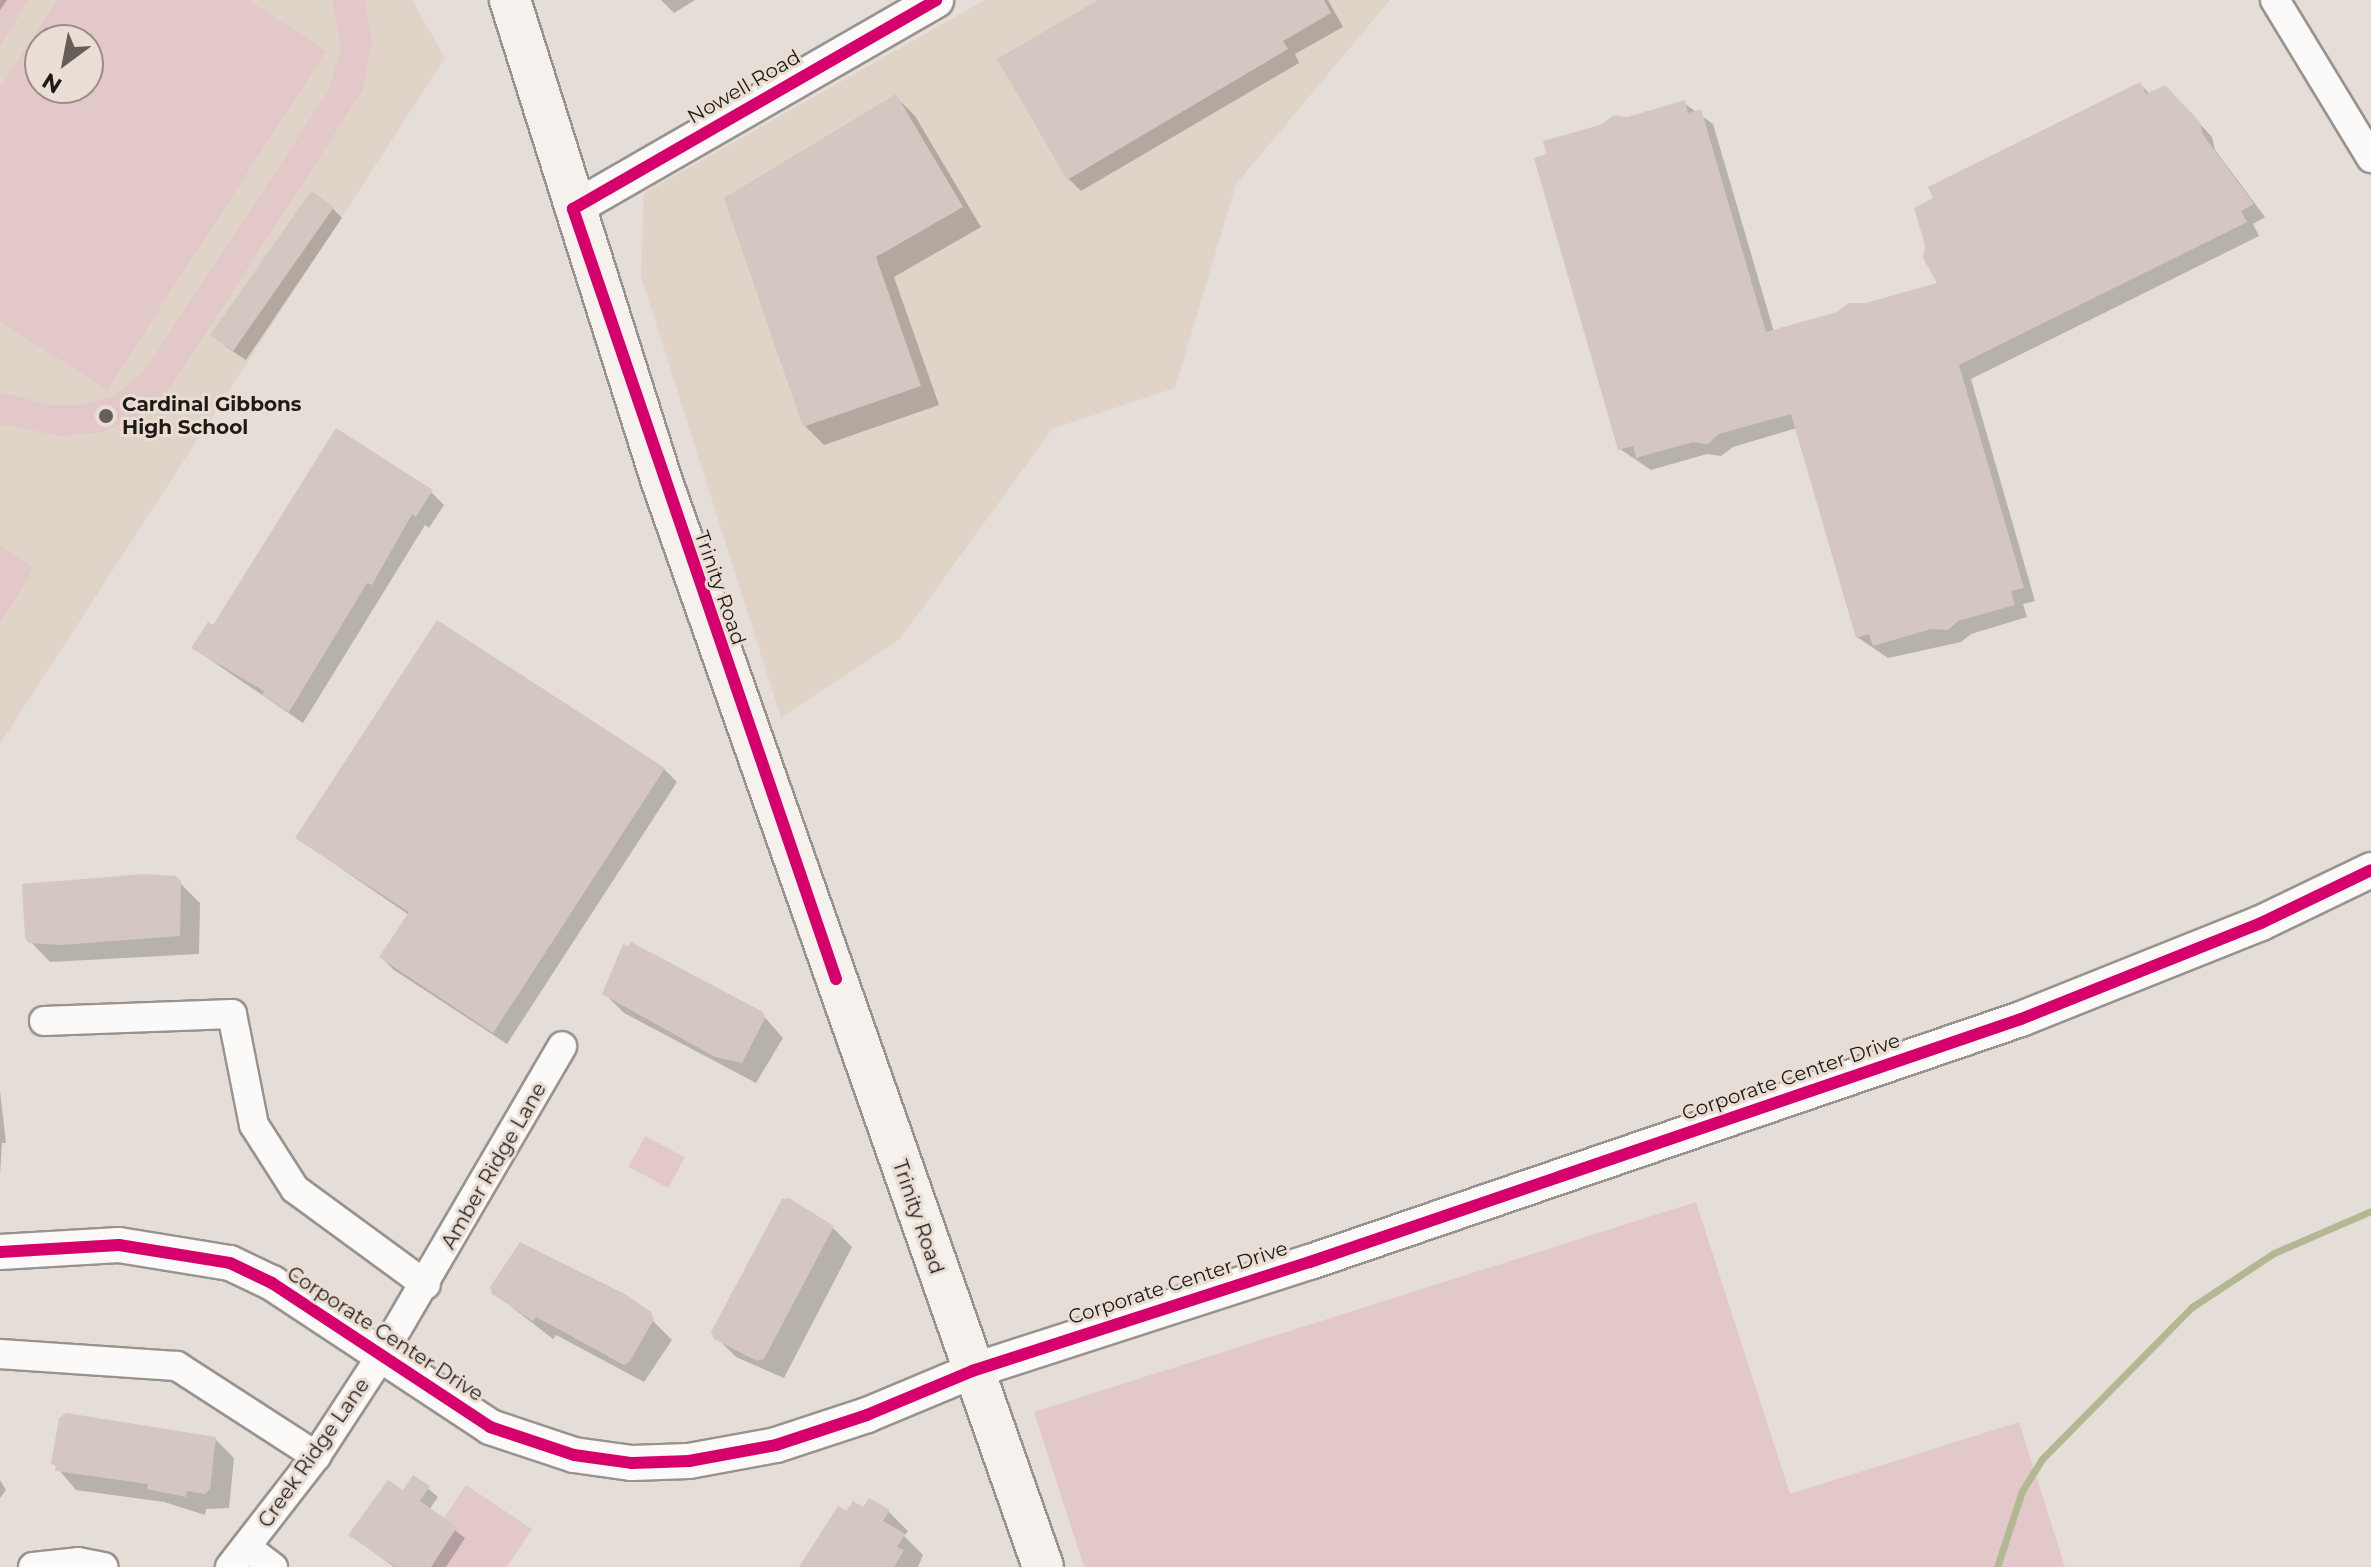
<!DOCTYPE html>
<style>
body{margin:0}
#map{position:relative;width:2371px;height:1567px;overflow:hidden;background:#e5ded8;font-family:Montserrat,sans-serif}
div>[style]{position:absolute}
.built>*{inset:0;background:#e0d3c7}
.green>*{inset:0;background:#e2c8c9;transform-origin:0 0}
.shadow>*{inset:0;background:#0003}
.stream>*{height:7px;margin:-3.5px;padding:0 3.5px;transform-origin:3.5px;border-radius:3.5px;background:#b3b793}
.building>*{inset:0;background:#d4c7c1;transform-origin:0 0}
.roads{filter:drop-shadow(2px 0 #98938e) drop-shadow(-2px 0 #98938e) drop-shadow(0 2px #98938e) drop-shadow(0 -2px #98938e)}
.minor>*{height:28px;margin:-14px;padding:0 14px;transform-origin:14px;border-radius:14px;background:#fbfaf9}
.tertiary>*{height:34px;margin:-17px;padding:0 17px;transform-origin:17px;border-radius:17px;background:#fbfaf9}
.secondary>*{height:40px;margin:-20px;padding:0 20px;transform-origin:20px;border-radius:20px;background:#f5f2ee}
.cycleway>*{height:12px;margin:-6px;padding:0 6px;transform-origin:6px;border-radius:6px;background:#d6006c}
.dots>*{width:22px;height:22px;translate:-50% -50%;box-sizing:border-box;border:4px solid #eaddd3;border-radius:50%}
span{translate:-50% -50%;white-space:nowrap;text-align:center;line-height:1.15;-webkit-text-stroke:6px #eaddd3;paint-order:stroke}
.street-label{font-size:20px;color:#1e1a16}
.poi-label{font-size:20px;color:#1e1a16;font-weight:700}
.left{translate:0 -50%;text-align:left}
.north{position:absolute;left:24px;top:24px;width:80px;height:80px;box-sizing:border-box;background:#eaddd3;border:2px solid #988f87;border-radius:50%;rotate:212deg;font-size:22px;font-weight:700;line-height:32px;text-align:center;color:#1e1a16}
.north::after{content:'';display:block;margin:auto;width:28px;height:36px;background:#645f5a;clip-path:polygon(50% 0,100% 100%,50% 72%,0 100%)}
</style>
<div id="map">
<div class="built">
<i style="clip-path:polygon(evenodd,0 0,412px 0,445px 58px,0 744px,0 0,40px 40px,88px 40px,88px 88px,40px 88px,40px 40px)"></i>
<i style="clip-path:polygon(985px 0,1390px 0,1236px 184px,1175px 388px,1052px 429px,900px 639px,781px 718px,641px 276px,644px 193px)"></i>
</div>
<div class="green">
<i style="clip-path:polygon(0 0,29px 0,0 45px)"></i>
<i style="clip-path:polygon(evenodd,57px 0,248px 0,326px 51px,107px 390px,0 321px,0 88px,57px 0,40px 40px,88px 40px,88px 88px,40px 88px,40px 40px)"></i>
<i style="clip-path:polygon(332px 0,365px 0,372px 41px,363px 90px,172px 385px,142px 415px,103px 432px,61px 436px,0 424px,0 392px,50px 405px,82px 405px,113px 396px,144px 372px,329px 90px,341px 47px)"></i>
<i style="clip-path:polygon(0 546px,34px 568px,0 623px)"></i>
<i style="left:645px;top:1136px;width:45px;height:35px;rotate:28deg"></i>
<i style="clip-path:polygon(1696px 1202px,1790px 1494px,2019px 1422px,2065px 1567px,1084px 1567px,1034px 1412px)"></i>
<i style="clip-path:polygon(466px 1485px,532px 1529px,507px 1567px,431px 1567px,457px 1527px,444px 1518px)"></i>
</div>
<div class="shadow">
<i style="clip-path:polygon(0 0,7px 0,0 10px)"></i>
<i style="clip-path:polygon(661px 0,695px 0,674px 13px)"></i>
<i style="clip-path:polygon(1102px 0,1328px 0,1343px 27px,1295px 54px,1299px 63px,1081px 191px,1068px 178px)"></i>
<i style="clip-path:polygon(2140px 84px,2150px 94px,2178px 100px,2212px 137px,2215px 150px,2265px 217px,2253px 224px,2259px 236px,1971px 379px,2035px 601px,2023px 604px,2027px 617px,1971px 634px,1961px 642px,1888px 658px,1857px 637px,1797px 428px,1733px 447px,1721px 456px,1707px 454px,1651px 470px,1620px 449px,1627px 119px,1684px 103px,1713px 124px,1774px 332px,1940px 284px)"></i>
<i style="clip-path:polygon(896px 97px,915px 116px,981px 227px,894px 277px,939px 405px,824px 445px,805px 426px)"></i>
<i style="clip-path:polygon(332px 208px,342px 218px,246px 360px,225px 346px,216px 336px)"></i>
<i style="clip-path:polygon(431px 492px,444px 505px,429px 528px,425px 525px,303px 723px,193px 648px)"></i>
<i style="clip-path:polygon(664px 769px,677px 782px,507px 1044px,394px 970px,381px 957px,409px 915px,297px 838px)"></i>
<i style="clip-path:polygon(175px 878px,200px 903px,199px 954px,50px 962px,31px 942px)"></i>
<i style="clip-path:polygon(605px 994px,761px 1013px,783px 1038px,756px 1083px,624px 1013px)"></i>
<i style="clip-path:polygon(0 1091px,6px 1143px,2px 1143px,0 1175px)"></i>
<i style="clip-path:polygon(833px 1228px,852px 1247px,784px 1378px,736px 1357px,716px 1337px)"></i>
<i style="clip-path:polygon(494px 1293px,652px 1320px,672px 1340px,644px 1382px,556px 1335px,553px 1339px)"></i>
<i style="clip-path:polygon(215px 1439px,234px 1458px,229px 1508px,206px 1509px,205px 1515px,164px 1502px,76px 1490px,53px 1463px)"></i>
<i style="clip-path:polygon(414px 1477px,438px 1497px,429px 1510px,465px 1538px,446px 1567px,394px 1567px,351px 1535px,403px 1493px)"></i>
<i style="clip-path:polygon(0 1480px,6px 1490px,0 1498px)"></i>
<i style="clip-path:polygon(863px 1510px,889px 1512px,908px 1531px,904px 1536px,923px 1555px,918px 1567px,800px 1567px,847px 1513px)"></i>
</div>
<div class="stream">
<i style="left:1997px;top:1567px;width:80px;rotate:-71.8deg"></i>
<i style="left:2022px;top:1491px;width:38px;rotate:-58deg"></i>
<i style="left:2042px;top:1459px;width:214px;rotate:-45.4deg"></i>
<i style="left:2192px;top:1307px;width:98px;rotate:-33.4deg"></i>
<i style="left:2274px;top:1253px;width:106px;rotate:-23.4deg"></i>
</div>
<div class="building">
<i style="clip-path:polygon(1098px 0,1324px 0,1331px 13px,1283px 41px,1288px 49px,1067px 180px,997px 59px)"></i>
<i style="clip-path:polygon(2140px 82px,2146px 94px,2165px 85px,2200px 122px,2203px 135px,2254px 204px,2241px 211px,2247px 222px,1959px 365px,2024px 588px,2011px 591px,2015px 605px,1958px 621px,1948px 630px,1931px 629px,1873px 646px,1869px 634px,1856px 638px,1791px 414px,1719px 434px,1708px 444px,1693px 442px,1636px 458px,1633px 446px,1618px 450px,1534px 158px,1546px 154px,1543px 141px,1600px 125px,1614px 115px,1627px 117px,1685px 100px,1688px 113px,1701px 109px,1766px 332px,1837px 312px,1848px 303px,1866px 303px,1937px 283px,1923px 258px,1925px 245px,1914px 208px,1933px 198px,1928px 187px)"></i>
<i style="clip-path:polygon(896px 94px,963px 207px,876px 257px,921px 386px,803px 427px,724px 198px)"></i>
<i style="left:311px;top:191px;width:28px;height:176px;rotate:35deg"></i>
<i style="clip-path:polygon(336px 428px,433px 490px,416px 517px,412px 514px,372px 585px,367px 583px,289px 712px,262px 695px,264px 691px,191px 648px,208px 622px,213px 625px)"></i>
<i style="clip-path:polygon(437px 620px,665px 768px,493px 1033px,379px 957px,409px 912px,295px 838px)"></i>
<i style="clip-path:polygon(144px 874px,176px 876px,181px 881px,180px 936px,61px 945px,29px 943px,25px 938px,22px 884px)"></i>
<i style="clip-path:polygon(631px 942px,763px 1012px,765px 1018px,742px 1063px,715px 1057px,602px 994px,623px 944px,628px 947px)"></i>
<i style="clip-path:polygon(789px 1198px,834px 1226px,764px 1359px,757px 1361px,714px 1339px,711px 1332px,782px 1199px)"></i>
<i style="clip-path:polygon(520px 1242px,625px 1294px,651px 1312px,654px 1319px,630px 1361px,624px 1365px,536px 1317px,533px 1321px,492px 1294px,490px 1287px)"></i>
<i style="clip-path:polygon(66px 1413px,216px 1437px,210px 1489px,205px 1494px,187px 1491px,186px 1497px,147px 1489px,148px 1484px,55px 1471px,56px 1465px,51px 1464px,59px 1418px)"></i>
<i style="clip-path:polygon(413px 1475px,430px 1486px,420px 1501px,457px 1527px,431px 1567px,396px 1567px,348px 1535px,388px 1480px,403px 1490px)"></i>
<i style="clip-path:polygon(869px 1498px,890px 1510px,883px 1521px,905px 1534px,897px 1547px,904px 1550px,894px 1567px,799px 1567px,838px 1506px,846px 1511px,853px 1501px,863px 1507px)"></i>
</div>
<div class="roads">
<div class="minor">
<i style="left:2275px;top:0;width:185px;rotate:58.7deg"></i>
<i style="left:44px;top:1021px;width:188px;rotate:-2.1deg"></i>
<i style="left:232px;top:1014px;width:113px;rotate:78.8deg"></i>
<i style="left:254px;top:1125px;width:76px;rotate:57.4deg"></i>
<i style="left:295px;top:1189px;width:162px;rotate:36.2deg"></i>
<i style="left:0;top:1354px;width:177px;rotate:3.9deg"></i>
<i style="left:177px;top:1366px;width:166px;rotate:32.9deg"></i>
<i style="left:246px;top:1547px;width:34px;rotate:37deg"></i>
<i style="left:33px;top:1567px;width:45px;rotate:-6.3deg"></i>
<i style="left:78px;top:1562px;width:26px;rotate:11deg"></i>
<i style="left:230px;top:1567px;width:140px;rotate:-52.2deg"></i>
<i style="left:316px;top:1456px;width:117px;rotate:-56.9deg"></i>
<i style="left:380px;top:1358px;width:361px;rotate:-59.7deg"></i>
</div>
<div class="tertiary">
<i style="left:573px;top:209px;width:419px;rotate:-29.9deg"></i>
<i style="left:0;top:1252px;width:119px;rotate:-3.4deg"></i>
<i style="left:119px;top:1245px;width:112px;rotate:9.2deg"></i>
<i style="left:230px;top:1263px;width:47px;rotate:25.5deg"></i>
<i style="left:272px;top:1283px;width:261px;rotate:33.4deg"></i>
<i style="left:490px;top:1427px;width:89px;rotate:18.4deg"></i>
<i style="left:574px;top:1455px;width:59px;rotate:7.9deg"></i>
<i style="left:632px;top:1463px;width:57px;rotate:-2deg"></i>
<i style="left:689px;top:1461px;width:88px;rotate:-10.4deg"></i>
<i style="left:776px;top:1445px;width:96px;rotate:-18.2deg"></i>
<i style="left:867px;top:1415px;width:114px;rotate:-22.7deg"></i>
<i style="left:972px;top:1371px;width:355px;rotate:-17.9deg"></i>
<i style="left:1310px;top:1262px;width:751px;rotate:-18.87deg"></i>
<i style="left:2021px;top:1019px;width:258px;rotate:-21.8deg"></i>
<i style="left:2261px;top:923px;width:122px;rotate:-25.7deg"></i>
</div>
<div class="secondary">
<i style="left:510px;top:0;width:502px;rotate:72.5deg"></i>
<i style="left:661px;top:479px;width:1153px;rotate:70.65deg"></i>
</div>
</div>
<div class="cycleway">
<i style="left:836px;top:979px;width:814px;rotate:-108.86deg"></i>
<i style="left:573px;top:209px;width:419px;rotate:-29.9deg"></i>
<i style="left:0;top:1252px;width:119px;rotate:-3.4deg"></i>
<i style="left:119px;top:1245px;width:112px;rotate:9.2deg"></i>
<i style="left:230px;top:1263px;width:47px;rotate:25.5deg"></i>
<i style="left:272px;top:1283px;width:261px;rotate:33.4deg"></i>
<i style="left:490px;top:1427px;width:89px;rotate:18.4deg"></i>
<i style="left:574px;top:1455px;width:59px;rotate:7.9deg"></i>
<i style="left:632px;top:1463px;width:57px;rotate:-2deg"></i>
<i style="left:689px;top:1461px;width:88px;rotate:-10.4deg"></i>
<i style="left:776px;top:1445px;width:96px;rotate:-18.2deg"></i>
<i style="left:867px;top:1415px;width:114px;rotate:-22.7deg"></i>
<i style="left:972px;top:1371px;width:355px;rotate:-17.9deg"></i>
<i style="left:1310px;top:1262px;width:751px;rotate:-18.87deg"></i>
<i style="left:2021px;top:1019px;width:258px;rotate:-21.8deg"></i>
<i style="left:2261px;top:923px;width:122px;rotate:-25.7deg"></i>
</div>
<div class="dots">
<i style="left:106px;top:416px;background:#645f5a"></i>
</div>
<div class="street-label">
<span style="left:744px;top:87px;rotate:-30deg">Nowell Road</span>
<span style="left:720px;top:588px;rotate:71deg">Trinity Road</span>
<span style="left:1791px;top:1077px;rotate:-19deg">Corporate Center Drive</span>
<span style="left:494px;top:1166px;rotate:-60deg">Amber Ridge Lane</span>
<span style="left:918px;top:1217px;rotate:71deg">Trinity Road</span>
<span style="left:1178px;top:1283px;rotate:-18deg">Corporate Center Drive</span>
<span style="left:385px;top:1334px;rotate:33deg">Corporate Center Drive</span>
<span style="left:314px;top:1453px;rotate:-55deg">Creek Ridge Lane</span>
</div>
<div class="poi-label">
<span class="left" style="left:122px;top:416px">Cardinal Gibbons<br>High School</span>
</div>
<div class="north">N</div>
</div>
